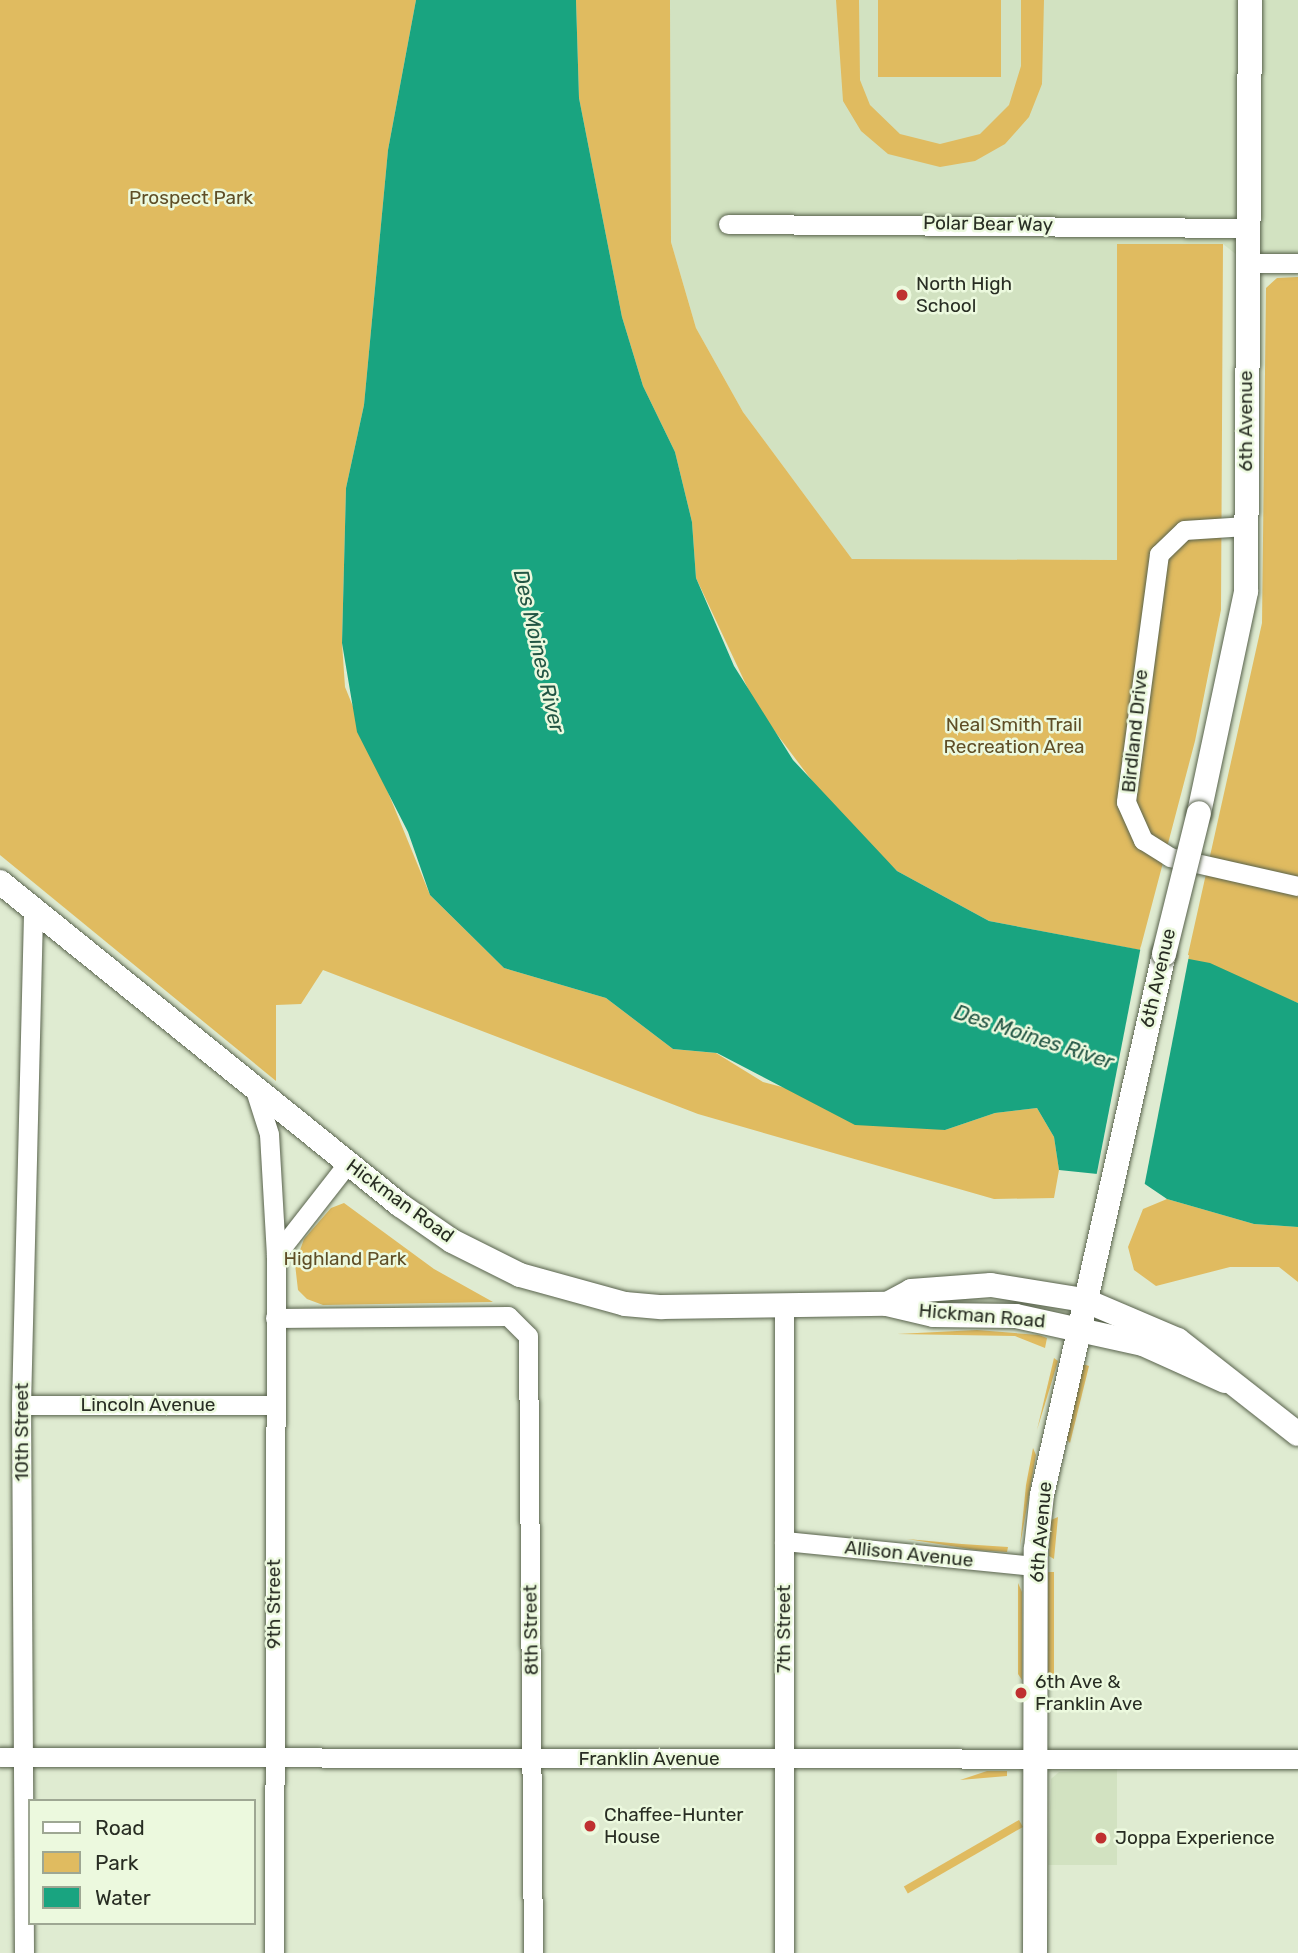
<!DOCTYPE html>
<style>
body{margin:0}
#map{position:relative;width:1298px;height:1953px;overflow:hidden;background:#dfebd1;font-family:Rubik,sans-serif}
div>[style]{position:absolute}
[style*='--x']{left:calc(var(--x)*1px);top:calc(var(--y)*1px);width:calc(var(--w)*1px);rotate:calc(var(--a)*1deg)}
.built>*{inset:0;background:#d2e2c1}
.green>*{inset:0;background:#e0bb60;transform-origin:0 0}
.water>*{inset:0;background:#19a480}
.pier>*{inset:0;background:#dfebd1;transform-origin:0 0}
.roads{filter:drop-shadow(0 0 2px #58624c) drop-shadow(0 0 2px #58624c)}
.minor>*{height:19px;margin:-9.5px;padding:0 9.5px;transform-origin:9.5px;border-radius:9.5px;background:#fff}
.major>*{height:24px;margin:-12px;padding:0 12px;transform-origin:12px;border-radius:12px;background:#fff}
.bridges{filter:drop-shadow(0 0 2px #58624c) drop-shadow(0 0 2px #58624c)}
.major-bridge>*{height:24px;margin:-12px;padding:0 12px;transform-origin:12px;border-radius:12px;background:#fff}
.dots>*{width:19px;height:19px;translate:-50% -50%;box-sizing:border-box;border:4px solid #ecf9de;border-radius:50%}
span{translate:-50% -50%;white-space:nowrap;text-align:center;line-height:1.15;-webkit-text-stroke:5px #ecf9de;paint-order:stroke}
.park-label{font-size:19px;color:#5f4e26}
.street-label{font-size:19px;color:#282d23}
.poi-label{font-size:19px;color:#282d23}
.left{translate:0 -50%;text-align:left}
.water-label{font-size:21px;color:#254;font-style:italic}
.legend{position:absolute;left:28px;top:1799px;width:228px;height:126px;box-sizing:border-box;background:#ecf9de;border:2px solid #9ea793;margin:0;padding:9px 12px;list-style:none;font-size:21px;color:#282d23}
.legend li{display:flex;align-items:center;gap:14px;height:35px}
.legend b{width:35px;border:2px solid #9ea793}
</style>
<div id="map">
<div class="built">
<i style="clip-path:polygon(670px 0,1298px 0,1298px 263px,1247px 263px,1223px 244px,1118px 244px,1117px 560px,852px 559px,743px 412px,696px 328px,671px 242px)"></i>
<i style="clip-path:polygon(1117px 1769px,1117px 1865px,1048px 1865px,1051px 1779px,1059px 1772px)"></i>
</div>
<div class="green">
<i style="clip-path:polygon(0 0,416px 0,388px 150px,364px 405px,346px 488px,342px 643px,345px 687px,430px 895px,504px 968px,606px 998px,673px 1049px,716px 1053px,763px 1082px,945px 1130px,995px 1113px,1037px 1108px,1054px 1137px,1059px 1170px,1054px 1198px,994px 1199px,698px 1114px,323px 970px,301px 1004px,276px 1005px,276px 1081px,0 855px)"></i>
<i style="clip-path:polygon(576px 0,670px 0,671px 242px,696px 328px,743px 412px,852px 559px,1117px 560px,1117px 244px,1223px 244px,1221px 610px,1195px 741px,1140px 950px,989px 921px,897px 871px,838px 815px,757px 708px,696px 578px,692px 522px,675px 452px,643px 386px,622px 317px,579px 98px)"></i>
<i style="clip-path:polygon(836px 0,859px 0,860px 80px,870px 105px,900px 134px,940px 144px,980px 134px,1009px 105px,1021px 66px,1021px 0,1044px 0,1042px 84px,1029px 117px,1005px 144px,975px 161px,940px 167px,888px 154px,861px 131px,843px 101px)"></i>
<i style="left:878px;top:0;width:123px;height:77px"></i>
<i style="clip-path:polygon(1298px 277px,1298px 1003px,1187px 959px,1262px 623px,1266px 288px,1277px 278px)"></i>
<i style="clip-path:polygon(1167px 1199px,1254px 1224px,1298px 1227px,1298px 1282px,1279px 1267px,1230px 1267px,1156px 1286px,1134px 1270px,1128px 1247px,1143px 1209px)"></i>
<i style="clip-path:polygon(344px 1203px,434px 1269px,493px 1302px,323px 1305px,307px 1299px,298px 1290px,295px 1264px,304px 1239px,331px 1208px)"></i>
<i style="clip-path:polygon(977px 1330px,1039px 1335px,1047px 1338px,1045px 1348px,1015px 1336px,897px 1334px)"></i>
<i style="clip-path:polygon(1054px 1358px,1058px 1361px,1037px 1430px)"></i>
<i style="clip-path:polygon(1083px 1364px,1089px 1366px,1070px 1443px,1066px 1439px)"></i>
<i style="clip-path:polygon(1033px 1448px,1036px 1455px,1020px 1546px,1026px 1485px)"></i>
<i style="clip-path:polygon(1058px 1517px,1054px 1559px,1049px 1556px,1051px 1520px)"></i>
<i style="clip-path:polygon(907px 1539px,962px 1544px,1008px 1547px,1007px 1552px,976px 1550px)"></i>
<i style="left:1054px;top:1572px;width:115px;height:6px;rotate:90deg"></i>
<i style="clip-path:polygon(1018px 1583px,1022px 1592px,1022px 1680px,1018px 1674px)"></i>
<i style="clip-path:polygon(987px 1771px,1007px 1771px,1007px 1776px,960px 1780px)"></i>
<i style="left:1019px;top:1820px;width:8px;height:133px;rotate:60deg"></i>
</div>
<div class="water">
<i style="clip-path:polygon(416px 0,576px 0,579px 98px,622px 317px,643px 386px,675px 452px,692px 522px,696px 578px,734px 666px,793px 760px,897px 871px,989px 921px,1210px 963px,1298px 1003px,1298px 1227px,1254px 1224px,1167px 1199px,1136px 1178px,1059px 1170px,1054px 1137px,1037px 1108px,995px 1113px,945px 1130px,855px 1125px,717px 1053px,673px 1049px,606px 998px,504px 968px,430px 895px,408px 832px,357px 732px,342px 643px,346px 488px,364px 405px,388px 150px)"></i>
</div>
<div class="pier">
<i style="left:1141px;top:946px;width:49px;height:234px;rotate:11deg"></i>
</div>
<div class="roads">
<div class="minor">
<i style="--x:728;--y:224;--w:519;--a:0.44"></i>
<i style="--x:1247;--y:263;--w:51;--a:0"></i>
<i style="--x:1246;--y:526;--w:62;--a:176.3"></i>
<i style="--x:1184;--y:530;--w:35;--a:136"></i>
<i style="--x:1159;--y:554;--w:250;--a:97.6"></i>
<i style="--x:1126;--y:802;--w:42;--a:65.9"></i>
<i style="--x:1143;--y:840;--w:32;--a:32"></i>
<i style="--x:1170;--y:857;--w:131;--a:12.8"></i>
<i style="--x:255;--y:1090;--w:46;--a:72.3"></i>
<i style="--x:269;--y:1134;--w:121;--a:86.7"></i>
<i style="--x:276;--y:1255;--w:698;--a:90.16"></i>
<i style="--x:276;--y:1255;--w:117;--a:-52"></i>
<i style="--x:275;--y:1318;--w:233;--a:-0.5"></i>
<i style="--x:508;--y:1316;--w:28;--a:45"></i>
<i style="--x:528;--y:1336;--w:617;--a:89.54"></i>
<i style="--x:21;--y:1405;--w:254;--a:0"></i>
<i style="--x:784;--y:1541;--w:252;--a:5.7"></i>
<i style="--x:0;--y:1757;--w:1298;--a:0.09"></i>
<i style="--x:24;--y:1953;--w:548;--a:-90.31"></i>
<i style="--x:21;--y:1405;--w:494;--a:-88.6"></i>
<i style="--x:784;--y:1953;--w:647;--a:-90"></i>
</div>
<div class="major">
<i style="--x:1199;--y:813;--w:227;--a:-78"></i>
<i style="--x:1246;--y:591;--w:591;--a:-89.61"></i>
<i style="--x:0;--y:882;--w:514;--a:38.92"></i>
<i style="--x:400;--y:1205;--w:63;--a:34.7"></i>
<i style="--x:452;--y:1241;--w:76;--a:26.6"></i>
<i style="--x:520;--y:1275;--w:109;--a:15.4"></i>
<i style="--x:625;--y:1304;--w:37;--a:5"></i>
<i style="--x:662;--y:1307;--w:225;--a:-0.8"></i>
<i style="--x:887;--y:1304;--w:48;--a:13.2"></i>
<i style="--x:934;--y:1315;--w:82;--a:0.7"></i>
<i style="--x:1016;--y:1316;--w:130;--a:12.4"></i>
<i style="--x:1143;--y:1344;--w:90;--a:24.3"></i>
<i style="--x:887;--y:1304;--w:27;--a:-28"></i>
<i style="--x:911;--y:1291;--w:80;--a:-4.3"></i>
<i style="--x:991;--y:1285;--w:94;--a:9.2"></i>
<i style="--x:1084;--y:1300;--w:102;--a:23.1"></i>
<i style="--x:1178;--y:1340;--w:152;--a:38.1"></i>
<i style="--x:1035;--y:1953;--w:404;--a:-89.9"></i>
<i style="--x:1036;--y:1549;--w:54;--a:-83.7"></i>
<i style="--x:1042;--y:1495;--w:555;--a:-77.29"></i>
</div>
</div>
<div class="bridges">
<div class="major-bridge">
<i style="--x:1164;--y:954;--w:145;--a:-76.1"></i>
</div>
</div>
<div class="dots">
<i style="left:902px;top:295px;background:#bf3030"></i>
<i style="left:1021px;top:1693px;background:#bf3030"></i>
<i style="left:590px;top:1826px;background:#bf3030"></i>
<i style="left:1101px;top:1838px;background:#bf3030"></i>
</div>
<div class="park-label">
<span style="left:191px;top:198px">Prospect Park</span>
<span style="left:1014px;top:736px">Neal Smith Trail<br>Recreation Area</span>
<span style="left:345px;top:1259px">Highland Park</span>
</div>
<div class="street-label">
<span style="left:988px;top:224px;rotate:1deg">Polar Bear Way</span>
<span style="left:1246px;top:421px;rotate:-90deg">6th Avenue</span>
<span style="left:1135px;top:731px;rotate:-84deg">Birdland Drive</span>
<span style="left:1158px;top:978px;rotate:-77deg">6th Avenue</span>
<span style="left:400px;top:1201px;rotate:36deg">Hickman Road</span>
<span style="left:982px;top:1316px;rotate:5deg">Hickman Road</span>
<span style="left:148px;top:1405px">Lincoln Avenue</span>
<span style="left:22px;top:1432px;rotate:-90deg">10th Street</span>
<span style="left:1041px;top:1532px;rotate:-85deg">6th Avenue</span>
<span style="left:909px;top:1554px;rotate:6deg">Allison Avenue</span>
<span style="left:274px;top:1604px;rotate:-90deg">9th Street</span>
<span style="left:784px;top:1629px;rotate:-90deg">7th Street</span>
<span style="left:531px;top:1630px;rotate:-91deg">8th Street</span>
<span style="left:649px;top:1759px">Franklin Avenue</span>
</div>
<div class="poi-label">
<span class="left" style="left:916px;top:295px">North High<br>School</span>
<span class="left" style="left:1035px;top:1693px">6th Ave &amp;<br>Franklin Ave</span>
<span class="left" style="left:604px;top:1826px">Chaffee-Hunter<br>House</span>
<span class="left" style="left:1115px;top:1838px">Joppa Experience</span>
</div>
<div class="water-label">
<span style="left:539px;top:651px;rotate:77deg">Des Moines River</span>
<span style="left:1034px;top:1037px;rotate:18deg">Des Moines River</span>
</div>
<ul class="legend">
<li><b style="height:9px;background:#fff"></b>Road</li>
<li><b style="height:19px;background:#e0bb60"></b>Park</li>
<li><b style="height:19px;background:#19a480"></b>Water</li>
</ul>
</div>
